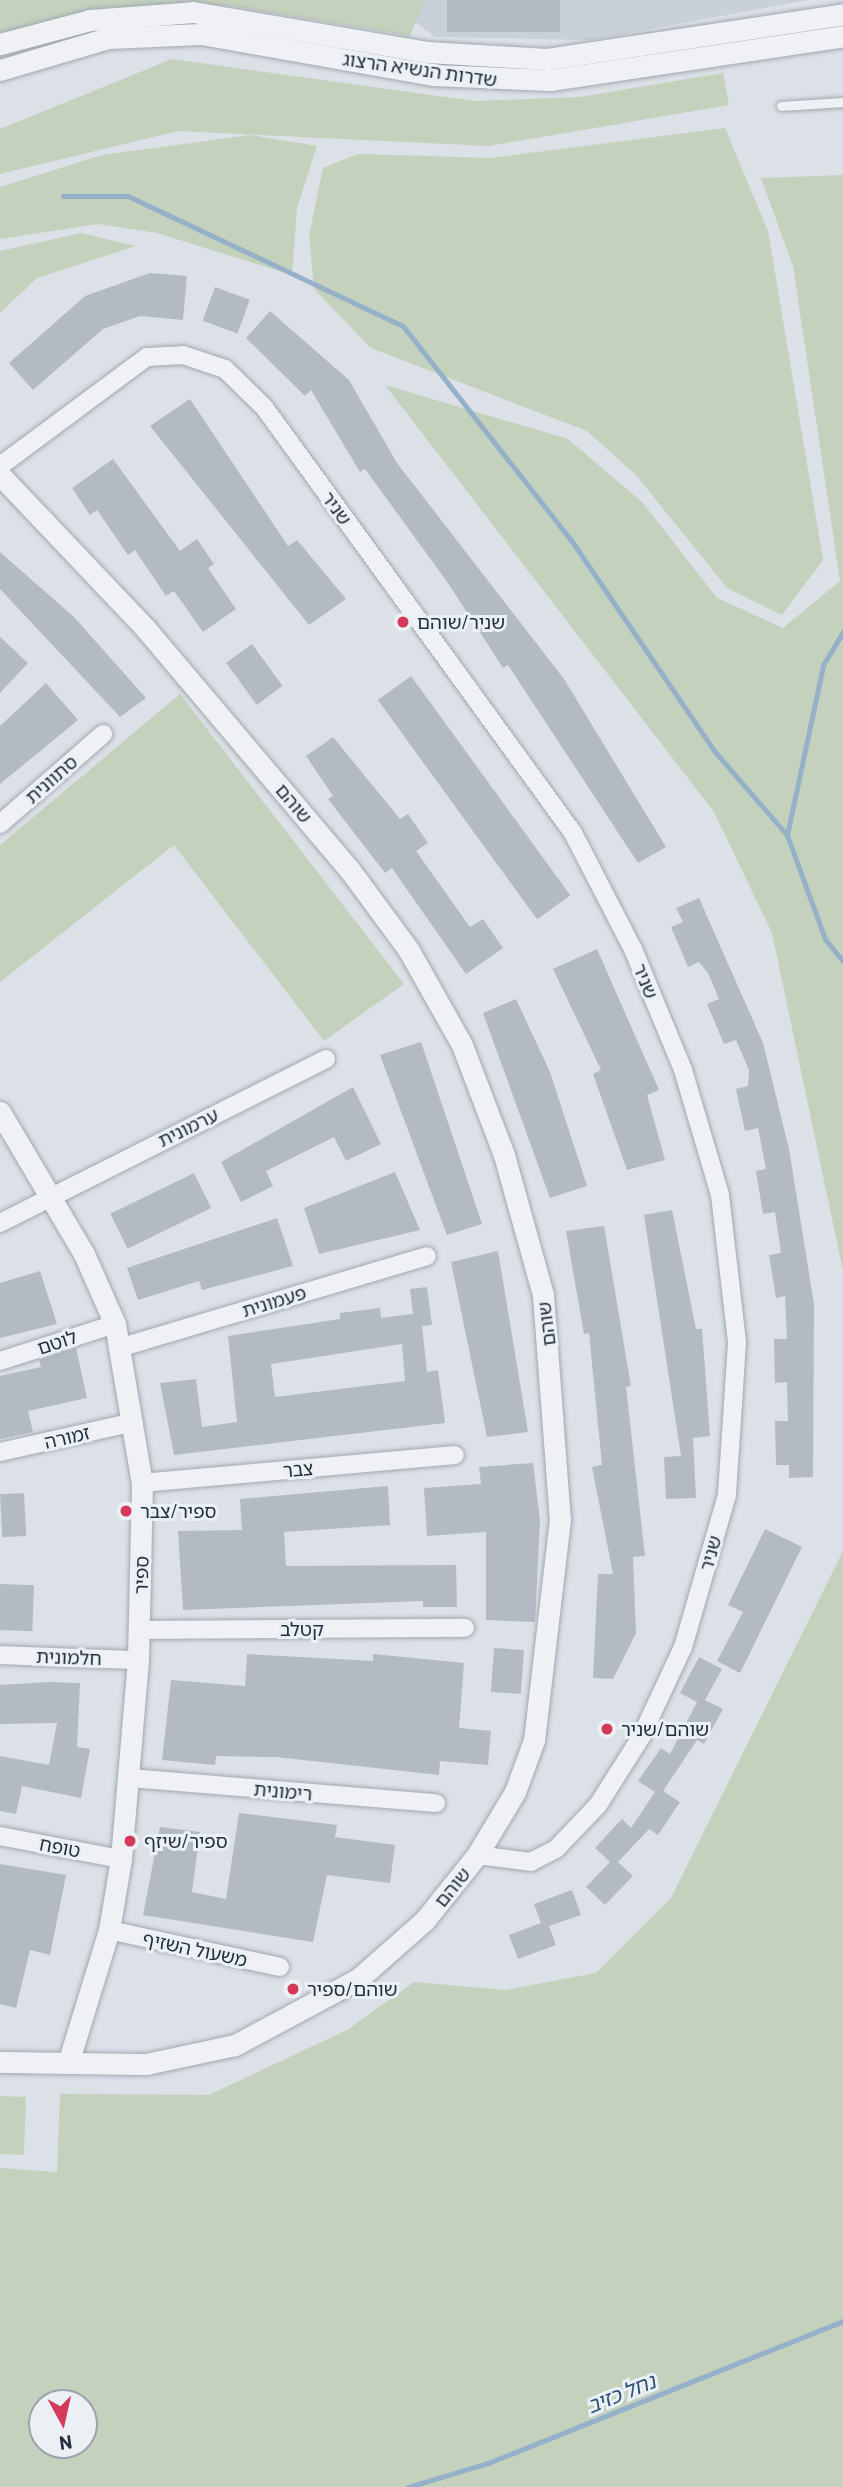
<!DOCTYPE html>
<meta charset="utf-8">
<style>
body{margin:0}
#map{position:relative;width:843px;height:2487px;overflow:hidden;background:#dce1e7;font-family:Barlow,"Noto Sans Hebrew",sans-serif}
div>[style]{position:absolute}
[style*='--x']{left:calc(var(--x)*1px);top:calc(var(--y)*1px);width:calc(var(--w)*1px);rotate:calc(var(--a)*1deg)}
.built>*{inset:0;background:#cad0d9}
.green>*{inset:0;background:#c3d1bd;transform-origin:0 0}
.stream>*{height:5px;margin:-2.5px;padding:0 2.5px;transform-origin:2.5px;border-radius:2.5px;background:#95b1c9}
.building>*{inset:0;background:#b3bac4;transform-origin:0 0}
.roads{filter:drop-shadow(0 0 2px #a1a8b1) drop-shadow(0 0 2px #a1a8b1)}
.service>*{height:9px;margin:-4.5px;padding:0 4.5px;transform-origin:4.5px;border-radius:4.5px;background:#eff1f5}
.minor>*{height:18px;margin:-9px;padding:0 9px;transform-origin:9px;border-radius:9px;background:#eff1f5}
.tertiary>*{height:21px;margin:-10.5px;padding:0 10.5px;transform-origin:10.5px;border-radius:10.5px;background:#eff1f5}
.dots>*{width:19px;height:19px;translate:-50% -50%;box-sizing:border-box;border:4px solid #ebf0f5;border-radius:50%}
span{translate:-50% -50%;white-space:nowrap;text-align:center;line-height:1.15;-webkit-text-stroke:6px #ebf0f5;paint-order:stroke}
.street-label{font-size:19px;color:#25303e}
.poi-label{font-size:19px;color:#25303e}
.left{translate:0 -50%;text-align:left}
.water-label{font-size:21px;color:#2e5174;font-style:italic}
.north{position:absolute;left:28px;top:2389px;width:70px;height:70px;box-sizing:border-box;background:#ebf0f5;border:2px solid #9ca3ac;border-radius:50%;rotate:172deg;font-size:19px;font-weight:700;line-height:28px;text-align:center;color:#25303e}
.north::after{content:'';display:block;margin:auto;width:24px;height:32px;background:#d43959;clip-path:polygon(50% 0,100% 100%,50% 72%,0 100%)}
</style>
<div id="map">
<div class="built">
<i style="clip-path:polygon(372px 0,809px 0,591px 40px,435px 37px,397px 8px)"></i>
</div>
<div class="green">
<i style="clip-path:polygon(0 0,425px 0,410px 36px,224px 5px,159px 5px,0 37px)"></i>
<i style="clip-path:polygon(172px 59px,474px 101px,580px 97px,723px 73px,729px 105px,489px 146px,178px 131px,0 174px,0 129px)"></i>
<i style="clip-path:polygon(725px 128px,768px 231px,823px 560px,782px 615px,727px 588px,636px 475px,587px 431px,371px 348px,314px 289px,309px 235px,323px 168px,358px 154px,491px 158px)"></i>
<i style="clip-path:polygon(250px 135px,317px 146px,297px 208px,292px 275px,157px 233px,98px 224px,0 239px,0 187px,102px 155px)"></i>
<i style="clip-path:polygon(843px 175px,843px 1271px,772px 933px,714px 812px,385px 385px,568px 439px,643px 503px,717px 598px,783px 628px,840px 581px,793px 266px,761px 178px)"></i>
<i style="clip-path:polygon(81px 233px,136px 246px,37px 278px,0 313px,0 251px)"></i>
<i style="clip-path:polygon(180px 694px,404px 984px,324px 1041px,174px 845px,0 982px,0 845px)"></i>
<i style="clip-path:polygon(evenodd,843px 1551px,843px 2487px,0 2487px,0 2168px,57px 2172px,60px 2094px,209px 2095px,347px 2030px,414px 1982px,506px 1990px,596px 1973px,671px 1898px,843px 1551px,42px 2403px,84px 2403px,84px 2445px,42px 2445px,42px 2403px)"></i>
<i style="left:0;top:2096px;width:26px;height:58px;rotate:2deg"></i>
</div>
<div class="stream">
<i style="--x:63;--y:196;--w:65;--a:0"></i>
<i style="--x:128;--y:196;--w:304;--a:25.3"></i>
<i style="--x:403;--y:326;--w:272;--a:51.9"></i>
<i style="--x:571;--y:540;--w:258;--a:55.8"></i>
<i style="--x:716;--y:753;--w:108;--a:49.1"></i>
<i style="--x:787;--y:835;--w:111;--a:69.9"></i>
<i style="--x:825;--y:939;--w:28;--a:51"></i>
<i style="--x:787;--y:835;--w:174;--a:-78"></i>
<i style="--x:823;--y:665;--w:39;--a:-59"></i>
<i style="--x:408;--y:2487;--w:84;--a:-16.7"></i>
<i style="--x:488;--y:2463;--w:382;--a:-21.8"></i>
</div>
<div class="building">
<i style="left:447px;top:0;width:113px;height:32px"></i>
<i style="clip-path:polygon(150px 273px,187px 276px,183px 320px,140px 316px,103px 329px,33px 390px,9px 363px,85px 296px)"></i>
<i style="left:215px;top:287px;width:37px;height:36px;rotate:20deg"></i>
<i style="clip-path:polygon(270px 311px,349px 380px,397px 463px,564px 679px,666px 847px,638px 863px,508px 665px,503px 668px,448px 583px,365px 469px,360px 472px,311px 390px,305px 396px,246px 338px)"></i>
<i style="clip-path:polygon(190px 399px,288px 546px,297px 540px,346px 599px,309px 625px,150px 426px)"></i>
<i style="clip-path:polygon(113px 459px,180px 551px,197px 539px,214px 564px,208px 568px,236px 609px,203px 632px,174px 591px,166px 596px,135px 550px,128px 555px,97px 510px,90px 515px,72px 488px)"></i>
<i style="clip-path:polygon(0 552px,74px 617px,146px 698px,120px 717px,0 589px)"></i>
<i style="clip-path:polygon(0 637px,28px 663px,0 693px)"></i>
<i style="left:252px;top:644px;width:52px;height:32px;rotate:54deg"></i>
<i style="left:411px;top:676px;width:271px;height:41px;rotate:54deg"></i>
<i style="clip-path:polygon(46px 683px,78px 720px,0 784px,0 726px)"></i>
<i style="clip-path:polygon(333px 737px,400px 819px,408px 814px,428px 843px,416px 851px,470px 927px,483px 919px,503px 948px,466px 974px,392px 868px,385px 873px,328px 799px,333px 796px,306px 756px)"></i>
<i style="clip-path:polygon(699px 898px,763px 1043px,789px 1149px,814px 1304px,813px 1477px,789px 1478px,789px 1465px,776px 1465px,775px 1421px,788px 1421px,787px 1382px,775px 1383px,774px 1339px,787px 1339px,785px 1296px,776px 1298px,769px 1255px,781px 1253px,775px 1212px,763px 1214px,756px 1171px,766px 1169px,758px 1128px,745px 1131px,736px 1089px,748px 1086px,749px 1070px,736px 1040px,724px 1044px,707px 1004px,719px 999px,708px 973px,699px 962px,688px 967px,671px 927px,683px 922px,676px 908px)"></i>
<i style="clip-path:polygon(597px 949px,659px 1090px,647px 1095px,665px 1160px,627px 1170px,593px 1074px,601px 1070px,553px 969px)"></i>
<i style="clip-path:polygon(516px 999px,550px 1072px,587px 1186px,550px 1198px,483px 1013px)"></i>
<i style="clip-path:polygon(421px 1042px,482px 1224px,447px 1235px,380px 1055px)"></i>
<i style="clip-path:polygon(353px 1087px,381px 1144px,346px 1161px,334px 1137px,266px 1171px,273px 1186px,241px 1202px,221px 1162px)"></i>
<i style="clip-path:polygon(395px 1172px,420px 1230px,319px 1254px,304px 1208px)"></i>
<i style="left:194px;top:1173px;width:39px;height:93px;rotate:64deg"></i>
<i style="clip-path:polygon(672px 1210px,696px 1329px,702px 1329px,710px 1436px,693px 1438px,696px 1498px,666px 1499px,664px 1457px,681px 1456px,644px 1215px)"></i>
<i style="clip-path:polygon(277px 1218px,293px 1266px,202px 1290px,199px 1281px,138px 1300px,127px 1268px)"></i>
<i style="clip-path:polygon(604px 1226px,631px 1386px,626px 1387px,645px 1556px,633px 1557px,636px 1633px,613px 1679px,593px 1678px,598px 1574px,613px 1574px,592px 1467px,602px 1465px,589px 1333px,584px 1334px,566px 1231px)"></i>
<i style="clip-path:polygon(498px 1251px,528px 1432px,487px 1437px,451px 1262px)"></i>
<i style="clip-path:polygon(40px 1271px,57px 1324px,0 1338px,0 1283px)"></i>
<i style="clip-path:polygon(evenodd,427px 1287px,432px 1325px,422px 1326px,427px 1372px,438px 1370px,445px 1423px,174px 1455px,160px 1383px,196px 1379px,202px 1427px,237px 1422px,228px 1336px,340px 1319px,340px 1313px,380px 1308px,381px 1318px,413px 1314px,410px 1289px,427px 1287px,402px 1344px,405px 1381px,275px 1397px,271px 1364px,402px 1344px)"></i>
<i style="clip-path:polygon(76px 1348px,87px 1398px,28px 1411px,33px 1432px,0 1439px,0 1376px,41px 1367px,39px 1360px)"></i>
<i style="clip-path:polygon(533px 1463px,540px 1520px,535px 1622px,486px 1620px,486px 1532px,427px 1536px,424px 1488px,481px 1484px,479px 1467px)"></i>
<i style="clip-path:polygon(388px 1486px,390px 1525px,284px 1532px,286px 1566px,456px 1565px,457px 1607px,423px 1607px,423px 1601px,183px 1610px,178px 1531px,242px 1530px,240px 1499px)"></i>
<i style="left:24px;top:1493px;width:43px;height:24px;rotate:87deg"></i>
<i style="clip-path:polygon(765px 1529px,802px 1547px,740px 1673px,717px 1661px,743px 1612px,728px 1605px)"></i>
<i style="left:0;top:1584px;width:34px;height:46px;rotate:2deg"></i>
<i style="left:494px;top:1648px;width:30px;height:44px;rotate:4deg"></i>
<i style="clip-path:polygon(247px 1654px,373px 1661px,373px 1654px,464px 1663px,459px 1728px,491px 1731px,488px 1765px,440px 1761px,439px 1775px,276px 1757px,216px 1756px,215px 1765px,162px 1760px,171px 1680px,245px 1686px)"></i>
<i style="clip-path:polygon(699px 1657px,722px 1669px,705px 1700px,723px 1709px,704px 1744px,697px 1740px,663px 1791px,680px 1802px,658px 1835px,649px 1829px,618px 1862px,633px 1876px,605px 1905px,586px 1887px,610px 1862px,595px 1848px,622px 1819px,631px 1828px,655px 1792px,638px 1781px,661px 1748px,670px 1754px,697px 1702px,680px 1693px)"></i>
<i style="clip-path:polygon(48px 1682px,80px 1683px,77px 1747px,90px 1749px,81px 1798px,22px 1786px,16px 1814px,0 1811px,0 1756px,49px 1765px,57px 1723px,0 1724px,0 1685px)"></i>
<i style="clip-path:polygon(239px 1813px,337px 1825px,335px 1837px,395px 1845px,390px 1883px,327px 1875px,313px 1942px,143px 1915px,160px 1827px,200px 1832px,192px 1892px,226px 1899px)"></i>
<i style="clip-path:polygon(0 1864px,66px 1875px,50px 1955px,30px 1950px,16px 2008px,0 2004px)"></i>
<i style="clip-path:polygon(572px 1890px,581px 1915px,549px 1926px,556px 1945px,518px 1959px,509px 1935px,541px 1923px,534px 1904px)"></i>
</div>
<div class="roads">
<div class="service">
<i style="--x:781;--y:106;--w:62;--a:-3.7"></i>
</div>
<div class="minor">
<i style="--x:0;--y:466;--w:183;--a:-36.6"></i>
<i style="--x:147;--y:357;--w:36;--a:-3"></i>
<i style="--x:183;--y:355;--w:44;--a:18.4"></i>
<i style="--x:225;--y:369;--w:54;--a:44.3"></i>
<i style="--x:264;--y:407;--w:526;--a:54.04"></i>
<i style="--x:573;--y:833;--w:131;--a:62.7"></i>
<i style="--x:633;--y:949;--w:131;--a:67.5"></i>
<i style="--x:683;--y:1070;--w:130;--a:73.5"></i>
<i style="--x:720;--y:1195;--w:149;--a:83.4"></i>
<i style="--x:737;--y:1343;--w:152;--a:93.8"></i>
<i style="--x:727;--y:1495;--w:158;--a:106.1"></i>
<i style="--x:683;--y:1647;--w:99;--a:115"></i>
<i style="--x:641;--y:1737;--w:80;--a:122.3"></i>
<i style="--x:598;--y:1805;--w:61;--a:133.7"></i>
<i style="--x:556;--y:1849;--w:28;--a:153"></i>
<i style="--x:531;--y:1862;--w:54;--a:-172.6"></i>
<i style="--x:0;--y:824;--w:137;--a:-41.1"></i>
<i style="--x:0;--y:1223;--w:365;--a:-26.7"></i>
<i style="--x:122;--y:1347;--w:318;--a:-16.6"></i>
<i style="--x:0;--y:1361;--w:121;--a:-17.8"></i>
<i style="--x:0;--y:1452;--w:137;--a:-12.6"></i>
<i style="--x:142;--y:1483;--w:314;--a:-5.1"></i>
<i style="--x:139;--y:1630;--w:326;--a:-0.4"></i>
<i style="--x:0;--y:1655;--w:138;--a:2.1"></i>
<i style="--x:130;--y:1778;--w:307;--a:4.7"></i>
<i style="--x:0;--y:1836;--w:123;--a:10.8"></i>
<i style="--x:109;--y:1930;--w:175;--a:12.2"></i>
</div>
<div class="tertiary">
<i style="--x:0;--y:44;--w:93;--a:-14.9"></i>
<i style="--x:90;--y:20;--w:103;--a:-4.4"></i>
<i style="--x:193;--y:12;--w:238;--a:9.7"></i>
<i style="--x:428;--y:52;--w:119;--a:3.4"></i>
<i style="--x:547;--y:59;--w:299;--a:-8.6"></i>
<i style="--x:0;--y:70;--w:113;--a:-16.5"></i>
<i style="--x:108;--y:38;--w:93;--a:-2.5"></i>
<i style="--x:201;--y:34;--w:237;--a:10"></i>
<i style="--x:434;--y:75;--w:116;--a:2.5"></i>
<i style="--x:550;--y:80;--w:296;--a:-8.5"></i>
<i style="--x:0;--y:475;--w:212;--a:46.5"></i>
<i style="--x:146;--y:629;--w:314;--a:49.8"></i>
<i style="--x:349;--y:869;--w:99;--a:53.6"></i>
<i style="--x:408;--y:949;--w:110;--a:60.6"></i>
<i style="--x:462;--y:1045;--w:118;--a:69.1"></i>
<i style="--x:504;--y:1155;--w:145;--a:74.4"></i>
<i style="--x:543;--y:1295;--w:225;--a:85.7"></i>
<i style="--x:560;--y:1519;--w:223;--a:96.7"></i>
<i style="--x:534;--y:1740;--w:55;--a:110.1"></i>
<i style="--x:515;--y:1792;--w:74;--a:121.1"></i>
<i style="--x:477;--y:1855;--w:83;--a:128.7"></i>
<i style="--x:425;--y:1920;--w:89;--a:138.6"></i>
<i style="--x:358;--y:1979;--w:140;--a:151.8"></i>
<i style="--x:235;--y:2045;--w:91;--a:167.9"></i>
<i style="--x:146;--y:2064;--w:146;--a:-179.2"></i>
<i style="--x:0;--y:1112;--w:165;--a:59.4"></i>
<i style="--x:84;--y:1254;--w:77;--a:66.1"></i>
<i style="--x:115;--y:1324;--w:161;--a:80.4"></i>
<i style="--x:142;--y:1483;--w:177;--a:91.3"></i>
<i style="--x:138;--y:1660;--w:200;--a:94.9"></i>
<i style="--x:121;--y:1859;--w:72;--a:99.6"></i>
<i style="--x:109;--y:1930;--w:139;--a:107.1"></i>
</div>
</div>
<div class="dots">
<i style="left:403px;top:622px;background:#d43959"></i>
<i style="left:126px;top:1511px;background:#d43959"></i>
<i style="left:607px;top:1729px;background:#d43959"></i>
<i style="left:130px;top:1841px;background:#d43959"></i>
<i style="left:293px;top:1989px;background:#d43959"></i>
</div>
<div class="street-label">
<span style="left:420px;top:69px;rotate:8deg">שדרות הנשיא הרצוג</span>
<span style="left:337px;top:508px;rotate:54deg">שניר</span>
<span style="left:51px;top:779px;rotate:-41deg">סתוונית</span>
<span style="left:294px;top:803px;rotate:50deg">שוהם</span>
<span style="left:646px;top:981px;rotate:68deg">שניר</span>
<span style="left:188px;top:1127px;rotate:-26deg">ערמונית</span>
<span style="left:274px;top:1301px;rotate:-17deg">פעמונית</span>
<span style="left:546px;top:1324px;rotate:-97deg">שוהם</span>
<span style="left:57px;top:1342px;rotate:-18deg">לוטם</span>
<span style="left:67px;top:1437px;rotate:-13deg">זמורה</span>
<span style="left:298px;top:1469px;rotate:-5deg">צבר</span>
<span style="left:710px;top:1553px;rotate:-74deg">שניר</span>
<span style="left:141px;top:1575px;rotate:-88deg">ספיר</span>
<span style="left:302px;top:1629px">קטלב</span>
<span style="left:69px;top:1657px;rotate:2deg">חלמונית</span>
<span style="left:283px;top:1791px;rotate:5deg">רימונית</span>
<span style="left:60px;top:1847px;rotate:11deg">טופח</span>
<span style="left:452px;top:1887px;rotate:-51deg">שוהם</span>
<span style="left:195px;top:1949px;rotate:12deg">משעול השזיף</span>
</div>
<div class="poi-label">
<span class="left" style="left:417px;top:622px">שניר/שוהם</span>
<span class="left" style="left:140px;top:1511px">ספיר/צבר</span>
<span class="left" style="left:621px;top:1729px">שוהם/שניר</span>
<span class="left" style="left:144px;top:1841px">ספיר/שיזף</span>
<span class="left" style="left:307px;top:1989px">שוהם/ספיר</span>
</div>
<div class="water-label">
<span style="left:621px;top:2393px;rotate:-22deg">נחל כזיב</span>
</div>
<div class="north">N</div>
</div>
